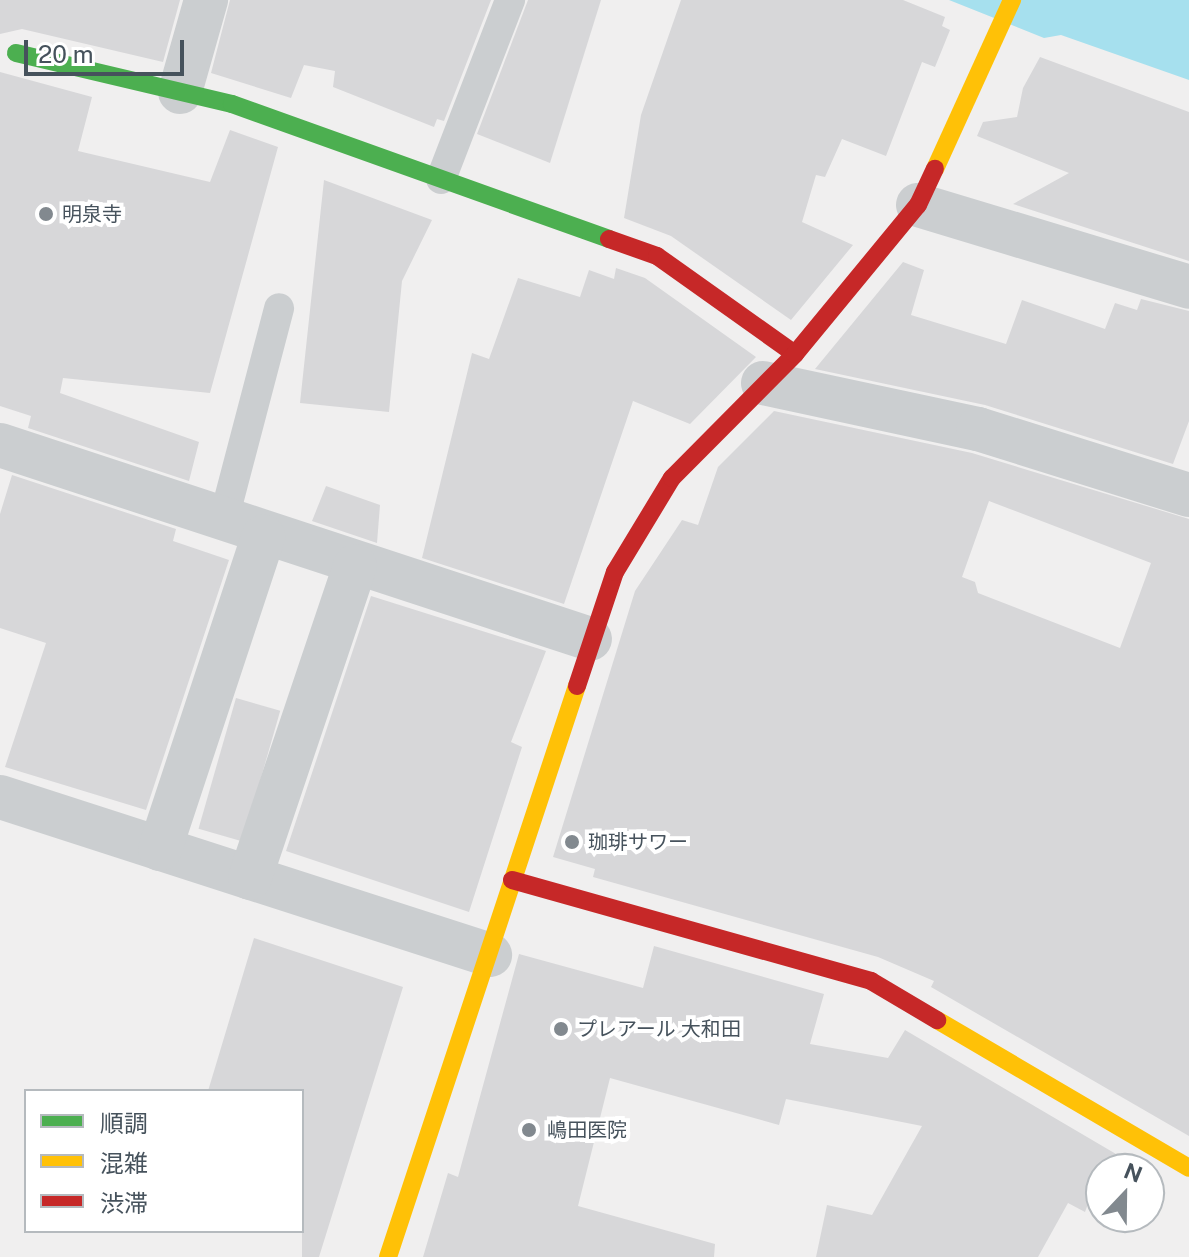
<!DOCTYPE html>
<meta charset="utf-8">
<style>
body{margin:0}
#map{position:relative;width:1189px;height:1257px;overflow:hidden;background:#f0efef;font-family:"Public Sans","Noto Sans JP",sans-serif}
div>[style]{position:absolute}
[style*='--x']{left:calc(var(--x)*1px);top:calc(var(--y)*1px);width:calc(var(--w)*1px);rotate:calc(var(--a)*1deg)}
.water>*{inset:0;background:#a6e0ee}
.building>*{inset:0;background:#d7d7d9;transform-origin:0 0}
.lane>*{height:30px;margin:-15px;padding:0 15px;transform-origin:15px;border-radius:15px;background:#cbced0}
.street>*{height:44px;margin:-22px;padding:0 22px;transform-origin:22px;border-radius:22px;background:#cbced0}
.fast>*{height:18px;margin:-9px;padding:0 9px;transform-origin:9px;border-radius:9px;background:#4caf50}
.slow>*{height:18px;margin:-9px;padding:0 9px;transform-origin:9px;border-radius:9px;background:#ffc107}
.jam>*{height:18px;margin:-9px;padding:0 9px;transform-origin:9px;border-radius:9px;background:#c62828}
.dots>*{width:22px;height:22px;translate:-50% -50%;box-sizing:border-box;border:4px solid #fff;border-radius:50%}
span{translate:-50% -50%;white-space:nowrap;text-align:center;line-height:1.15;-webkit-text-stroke:8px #fff;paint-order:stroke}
.poi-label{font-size:20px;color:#46525c}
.left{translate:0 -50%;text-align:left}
.legend{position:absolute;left:24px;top:1089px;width:280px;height:144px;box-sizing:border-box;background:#fff;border:2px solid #b5babe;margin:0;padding:10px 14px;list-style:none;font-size:24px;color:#46525c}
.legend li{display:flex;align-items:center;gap:16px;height:40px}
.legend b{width:40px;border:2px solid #b5babe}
.north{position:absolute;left:1085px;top:1153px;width:80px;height:80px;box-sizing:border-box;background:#fff;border:2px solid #b5babe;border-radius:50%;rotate:22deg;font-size:22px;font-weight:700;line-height:32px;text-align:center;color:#46525c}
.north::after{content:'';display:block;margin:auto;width:28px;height:36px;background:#82898f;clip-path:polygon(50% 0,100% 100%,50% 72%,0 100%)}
.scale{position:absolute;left:24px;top:40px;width:160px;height:36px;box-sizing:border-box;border:4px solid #46525c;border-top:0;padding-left:10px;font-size:24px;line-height:28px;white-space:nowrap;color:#46525c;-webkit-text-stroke:6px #fff;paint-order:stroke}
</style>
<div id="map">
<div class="water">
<i style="clip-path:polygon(949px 0,1189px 0,1189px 80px,1061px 35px,1044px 38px)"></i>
</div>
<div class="building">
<i style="clip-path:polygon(0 0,180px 0,163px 62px,22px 29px,0 34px)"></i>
<i style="clip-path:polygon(230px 0,491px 0,444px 121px,437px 119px,434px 127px,333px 87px,335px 71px,304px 65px,291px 98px,211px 73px)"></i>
<i style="clip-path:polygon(528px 0,601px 0,550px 163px,477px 134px)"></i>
<i style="clip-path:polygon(681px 0,903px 0,945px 17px,942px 26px,950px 30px,935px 67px,922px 62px,886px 156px,842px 139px,825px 177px,816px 175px,802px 222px,853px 245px,791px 320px,671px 236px,624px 218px,641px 115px)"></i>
<i style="clip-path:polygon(1040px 57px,1189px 112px,1189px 261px,1013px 204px,1069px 173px,977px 136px,983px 122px,1017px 117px,1023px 88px)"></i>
<i style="clip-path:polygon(0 72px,92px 97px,78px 151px,210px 182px,230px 130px,278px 147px,210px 393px,63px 378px,60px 393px,199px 442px,189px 481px,28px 428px,31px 416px,0 406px)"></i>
<i style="clip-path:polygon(324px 180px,432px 220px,402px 281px,389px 412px,300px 403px)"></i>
<i style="clip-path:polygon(903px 262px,924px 270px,911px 315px,1006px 344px,1022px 300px,1105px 329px,1115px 303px,1137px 310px,1141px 299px,1189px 311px,1189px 421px,1173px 464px,985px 405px,815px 369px)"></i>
<i style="clip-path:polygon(616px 268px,645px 278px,756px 357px,690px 424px,633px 401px,564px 604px,422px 558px,472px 353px,489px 359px,518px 278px,580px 297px,589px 270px,614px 279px)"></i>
<i style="clip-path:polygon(evenodd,774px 411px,972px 453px,1189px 519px,1189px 1136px,931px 987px,934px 981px,878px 957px,593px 877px,595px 869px,553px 857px,635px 591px,682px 520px,698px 525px,718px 467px,774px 411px,989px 501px,1151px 563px,1120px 648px,978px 593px,975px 582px,962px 577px,989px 501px)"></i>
<i style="clip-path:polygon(12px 475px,176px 529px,173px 541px,229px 560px,146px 810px,5px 767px,46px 643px,0 628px,0 514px)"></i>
<i style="clip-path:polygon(326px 486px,380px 505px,377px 543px,312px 521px)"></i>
<i style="clip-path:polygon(371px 596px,546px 651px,511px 742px,522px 747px,469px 912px,286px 851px)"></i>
<i style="left:236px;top:698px;width:46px;height:136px;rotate:16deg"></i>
<i style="clip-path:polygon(254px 938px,403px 987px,319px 1257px,302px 1257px,302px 1091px,208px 1091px)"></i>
<i style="clip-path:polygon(654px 946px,824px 994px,810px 1044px,888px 1058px,905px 1030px,1116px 1154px,1101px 1169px,1085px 1212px,1068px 1203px,1038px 1257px,816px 1257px,827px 1205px,872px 1215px,922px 1126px,786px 1099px,779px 1125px,610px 1078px,578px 1206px,715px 1244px,714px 1257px,423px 1257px,448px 1173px,458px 1177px,519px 954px,643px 988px)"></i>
</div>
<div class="lane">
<i style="--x:441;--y:179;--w:192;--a:-68.9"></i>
<i style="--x:223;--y:522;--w:221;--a:-75.3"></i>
</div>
<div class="street">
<i style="--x:180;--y:92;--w:96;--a:-74.2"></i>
<i style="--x:918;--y:205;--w:283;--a:16.8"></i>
<i style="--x:763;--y:383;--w:220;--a:12.1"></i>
<i style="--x:978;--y:429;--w:221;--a:17.4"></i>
<i style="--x:0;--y:445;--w:621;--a:18.2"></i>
<i style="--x:0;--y:797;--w:515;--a:17.87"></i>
<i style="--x:160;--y:849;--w:329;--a:-71.7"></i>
<i style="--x:250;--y:878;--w:329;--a:-71.4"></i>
</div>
<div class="fast">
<i style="--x:16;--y:53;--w:222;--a:13.3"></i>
<i style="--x:232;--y:104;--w:400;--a:19.7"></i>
</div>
<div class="slow">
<i style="--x:935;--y:169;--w:186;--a:-65.5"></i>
<i style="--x:937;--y:1020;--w:292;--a:30.4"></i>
<i style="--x:388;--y:1257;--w:601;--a:-71.69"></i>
</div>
<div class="jam">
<i style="--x:609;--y:239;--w:51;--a:19.5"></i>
<i style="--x:657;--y:256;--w:169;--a:35.4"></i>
<i style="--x:577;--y:686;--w:120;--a:-71.6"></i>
<i style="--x:615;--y:572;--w:110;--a:-58.8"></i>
<i style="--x:672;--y:478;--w:175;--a:-45.2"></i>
<i style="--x:795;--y:354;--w:193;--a:-50.5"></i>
<i style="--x:918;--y:205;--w:40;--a:-65"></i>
<i style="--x:512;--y:880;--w:373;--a:15.7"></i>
<i style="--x:871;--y:981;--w:77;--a:30.6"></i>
</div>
<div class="dots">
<i style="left:46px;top:214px;background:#82898f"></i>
<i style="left:572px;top:842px;background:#82898f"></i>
<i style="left:561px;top:1029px;background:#82898f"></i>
<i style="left:529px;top:1130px;background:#82898f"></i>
</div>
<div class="poi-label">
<span class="left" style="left:62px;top:214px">明泉寺</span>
<span class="left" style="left:588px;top:842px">珈琲サワー</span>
<span class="left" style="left:577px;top:1029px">プレアール 大和田</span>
<span class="left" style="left:547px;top:1130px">嶋田医院</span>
</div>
<ul class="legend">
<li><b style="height:10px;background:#4caf50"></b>順調</li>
<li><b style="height:10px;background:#ffc107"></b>混雑</li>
<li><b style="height:10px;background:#c62828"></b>渋滞</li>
</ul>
<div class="north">N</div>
<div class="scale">20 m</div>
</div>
